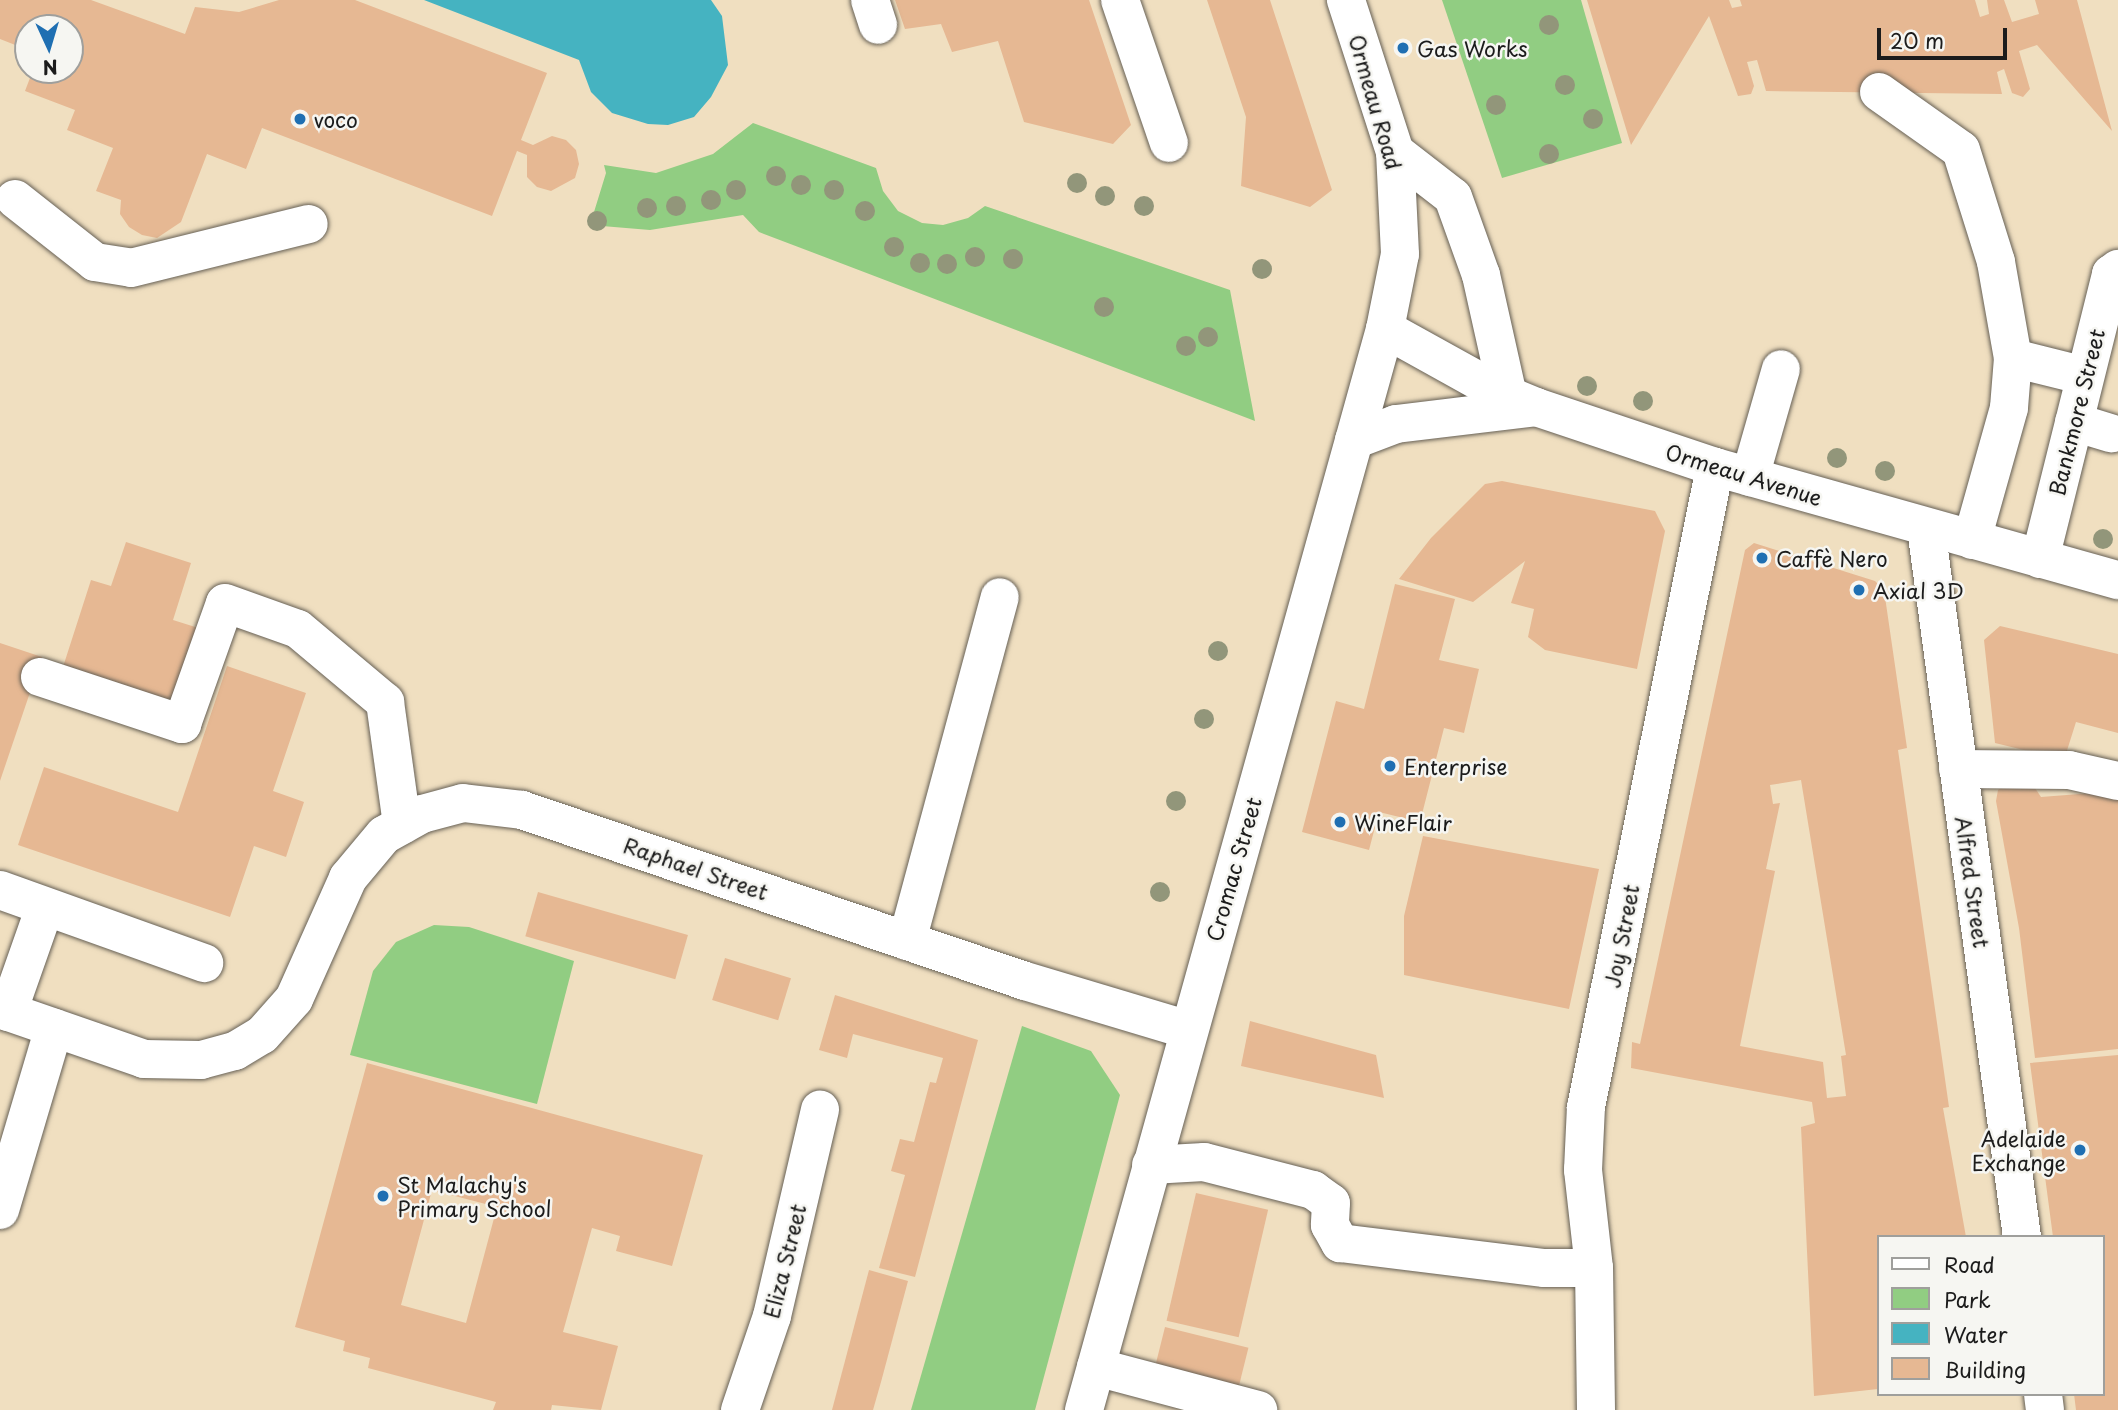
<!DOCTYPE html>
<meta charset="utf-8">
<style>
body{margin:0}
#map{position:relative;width:2118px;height:1410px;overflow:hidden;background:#f0dfc0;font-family:"Playpen Sans",sans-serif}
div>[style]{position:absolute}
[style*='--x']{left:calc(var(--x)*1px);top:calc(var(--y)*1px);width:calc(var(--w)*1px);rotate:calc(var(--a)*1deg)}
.green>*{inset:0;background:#91cd82}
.water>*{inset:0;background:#45b3c1}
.building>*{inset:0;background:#e6b893;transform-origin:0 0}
.roads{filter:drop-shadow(0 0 2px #666055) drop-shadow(0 0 2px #666055)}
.minor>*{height:38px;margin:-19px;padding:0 19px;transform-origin:19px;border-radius:19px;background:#fff}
.major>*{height:38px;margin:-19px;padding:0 19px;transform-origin:19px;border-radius:19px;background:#fff}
.trees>*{width:20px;height:20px;margin:-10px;border-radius:50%;background:#92967a}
.dots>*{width:19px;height:19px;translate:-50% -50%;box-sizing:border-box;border:4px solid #f6f6f2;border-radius:50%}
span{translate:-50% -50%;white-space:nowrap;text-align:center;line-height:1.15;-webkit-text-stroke:5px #f6f6f2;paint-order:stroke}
.poi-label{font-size:21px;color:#1c1c1c}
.left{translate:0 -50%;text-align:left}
.right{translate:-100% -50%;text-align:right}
.street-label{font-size:21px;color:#1c1c1c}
.legend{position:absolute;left:1877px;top:1235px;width:228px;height:161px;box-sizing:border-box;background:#f6f6f2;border:2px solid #9f9f9c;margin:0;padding:9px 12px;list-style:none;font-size:21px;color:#1c1c1c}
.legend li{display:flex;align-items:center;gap:14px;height:35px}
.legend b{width:35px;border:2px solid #9f9f9c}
.north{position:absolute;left:14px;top:14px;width:70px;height:70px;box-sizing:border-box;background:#f6f6f2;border:2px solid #9f9f9c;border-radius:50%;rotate:176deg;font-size:19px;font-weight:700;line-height:28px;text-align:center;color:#1c1c1c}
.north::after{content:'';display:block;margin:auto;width:24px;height:32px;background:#1f6fb2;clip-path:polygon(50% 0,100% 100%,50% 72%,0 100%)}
.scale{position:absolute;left:1877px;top:28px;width:130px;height:32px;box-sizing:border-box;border:4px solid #1c1c1c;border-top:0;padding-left:9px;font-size:21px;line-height:24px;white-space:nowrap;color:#1c1c1c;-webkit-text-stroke:5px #f6f6f2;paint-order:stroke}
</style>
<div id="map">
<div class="green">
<i style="clip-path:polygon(1442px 0,1581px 0,1622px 143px,1502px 178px)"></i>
<i style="clip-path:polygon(753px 123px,876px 168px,883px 191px,898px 211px,922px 223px,943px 225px,968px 218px,985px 206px,1230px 290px,1255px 421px,759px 232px,743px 215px,650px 230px,590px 225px,606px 173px,604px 165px,656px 173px,713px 154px)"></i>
<i style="clip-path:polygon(434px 925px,469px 927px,574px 961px,537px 1104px,350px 1055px,373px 971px,396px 942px)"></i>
<i style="clip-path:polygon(1022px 1026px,1091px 1051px,1120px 1095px,1035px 1410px,911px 1410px)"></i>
</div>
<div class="water">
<i style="clip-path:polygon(424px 0,711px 0,722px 16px,728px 65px,711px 97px,694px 117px,668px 125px,648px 124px,612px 113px,591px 92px,579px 60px)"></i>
</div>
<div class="building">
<i style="clip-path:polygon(0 0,91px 0,185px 34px,195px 7px,239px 12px,279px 0,355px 0,547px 73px,521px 140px,533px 145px,552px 136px,566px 140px,576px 150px,579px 164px,575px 178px,551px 191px,537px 187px,527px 177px,527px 155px,517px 151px,492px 216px,262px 128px,246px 169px,207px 154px,181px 222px,157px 238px,142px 235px,129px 227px,120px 214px,121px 200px,96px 191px,113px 148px,67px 130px,75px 110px,25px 91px,33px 70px,70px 70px,70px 28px,28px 28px,28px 50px,0 39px)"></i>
<i style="clip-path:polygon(895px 0,1089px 0,1131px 125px,1113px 144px,1024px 122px,998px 41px,952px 52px,941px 24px,905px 29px)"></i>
<i style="clip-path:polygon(1207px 0,1270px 0,1332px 190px,1310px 207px,1241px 186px,1246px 117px)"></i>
<i style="clip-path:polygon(1587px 0,1729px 0,1732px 8px,1742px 6px,1740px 0,1975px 0,1980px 17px,1989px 14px,1987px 0,2004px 0,2012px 22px,2039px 14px,2035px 0,2077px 0,2112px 131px,2037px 45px,2019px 51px,2030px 89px,2023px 97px,2012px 93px,2004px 69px,1997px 72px,2002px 94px,1766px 91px,1757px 60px,1747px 62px,1754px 86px,1751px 94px,1738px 96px,1709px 16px,1631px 145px)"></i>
<i style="clip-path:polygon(1502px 481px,1655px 511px,1665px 531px,1637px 669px,1545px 650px,1528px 637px,1534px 609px,1511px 603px,1525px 561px,1473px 602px,1399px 579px,1431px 538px,1485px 484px)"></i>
<i style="clip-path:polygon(126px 542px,191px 563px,173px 620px,208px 631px,181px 715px,62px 670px,91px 580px,111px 586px)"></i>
<i style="clip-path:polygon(evenodd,1754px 543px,1875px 581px,1884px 590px,1907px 748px,1898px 750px,1949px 1107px,1943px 1108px,1966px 1237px,1878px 1237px,1878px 1389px,1814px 1396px,1801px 1127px,1815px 1123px,1812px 1102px,1631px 1068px,1632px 1042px,1640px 1044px,1745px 550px,1754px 543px,1801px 780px,1846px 1055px,1841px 1056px,1846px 1096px,1827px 1098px,1823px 1062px,1740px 1046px,1775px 871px,1766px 869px,1780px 803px,1773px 804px,1770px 785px,1801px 780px)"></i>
<i style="clip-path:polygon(1395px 584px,1455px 599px,1439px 660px,1479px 669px,1464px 733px,1444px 728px,1420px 822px,1379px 812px,1369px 850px,1302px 832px,1336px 701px,1364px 709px)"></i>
<i style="clip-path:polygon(2000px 626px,2118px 654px,2118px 733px,2076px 722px,2064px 760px,1995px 743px,1984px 640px)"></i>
<i style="clip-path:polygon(0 643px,42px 657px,0 781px)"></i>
<i style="clip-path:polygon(227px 666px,306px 693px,273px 791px,304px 802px,286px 857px,254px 846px,230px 917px,18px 845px,44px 767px,178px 812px)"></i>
<i style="clip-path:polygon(2009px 781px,2033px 785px,2041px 797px,2118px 791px,2118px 1049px,2035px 1058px,2019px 928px,1996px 801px,1998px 790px)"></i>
<i style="clip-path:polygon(1423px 836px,1599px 869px,1569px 1009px,1404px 975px,1404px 916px)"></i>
<i style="left:538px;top:892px;width:156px;height:46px;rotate:16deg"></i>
<i style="left:725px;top:958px;width:69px;height:44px;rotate:17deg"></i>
<i style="clip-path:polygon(835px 995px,978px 1040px,915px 1277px,879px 1268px,905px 1175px,891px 1171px,900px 1139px,914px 1142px,930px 1082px,936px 1083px,943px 1058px,853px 1034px,847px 1058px,819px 1050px)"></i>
<i style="clip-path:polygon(1250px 1021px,1376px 1055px,1384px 1098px,1241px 1066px)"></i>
<i style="clip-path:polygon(2118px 1055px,2118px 1410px,2076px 1410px,2074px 1394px,2102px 1394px,2102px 1237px,2053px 1237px,2030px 1063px)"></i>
<i style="clip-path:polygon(evenodd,367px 1063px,703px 1155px,672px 1266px,616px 1251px,620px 1236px,592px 1228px,563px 1332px,618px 1346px,601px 1410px,552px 1405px,551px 1410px,493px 1410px,496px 1402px,368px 1368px,370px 1358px,343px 1351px,345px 1341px,295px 1327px,367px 1063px,432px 1190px,497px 1207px,466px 1323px,401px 1305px,432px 1190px)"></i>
<i style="left:1196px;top:1193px;width:74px;height:131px;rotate:13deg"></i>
<i style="clip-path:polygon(869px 1270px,908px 1281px,881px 1382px,873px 1410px,832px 1410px)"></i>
<i style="left:1165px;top:1327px;width:86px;height:43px;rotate:14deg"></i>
</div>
<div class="roads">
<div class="minor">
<i style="--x:870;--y:0;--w:26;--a:72"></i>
<i style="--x:1120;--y:0;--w:151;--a:71.1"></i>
<i style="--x:1879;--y:92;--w:100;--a:35.3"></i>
<i style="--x:1961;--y:150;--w:117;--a:72.6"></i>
<i style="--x:1996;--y:262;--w:97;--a:80"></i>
<i style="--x:2013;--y:358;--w:50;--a:94.6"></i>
<i style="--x:2009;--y:408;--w:137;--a:105.7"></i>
<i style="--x:1395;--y:152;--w:73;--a:37.8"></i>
<i style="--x:1453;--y:197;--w:83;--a:70.3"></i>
<i style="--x:1481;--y:275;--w:124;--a:77.4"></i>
<i style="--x:15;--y:199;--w:102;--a:38.2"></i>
<i style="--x:95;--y:262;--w:36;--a:9"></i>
<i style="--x:131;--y:268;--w:183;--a:-13.9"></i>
<i style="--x:1385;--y:329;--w:126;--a:29"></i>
<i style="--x:1495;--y:390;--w:44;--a:22.5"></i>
<i style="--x:1536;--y:407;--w:189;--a:18.5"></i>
<i style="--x:1715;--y:467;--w:419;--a:15.7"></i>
<i style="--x:2013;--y:358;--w:74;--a:14"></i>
<i style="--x:2074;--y:422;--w:39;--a:17"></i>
<i style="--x:1354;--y:440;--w:45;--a:-20.9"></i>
<i style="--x:1396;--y:424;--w:141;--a:-6.9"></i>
<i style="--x:1750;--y:477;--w:112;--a:-74"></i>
<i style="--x:1926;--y:528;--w:715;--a:82.29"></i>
<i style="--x:2040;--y:559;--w:294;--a:-76"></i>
<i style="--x:2111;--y:274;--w:9;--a:-36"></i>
<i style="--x:40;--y:677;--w:150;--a:18.3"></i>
<i style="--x:182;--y:724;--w:128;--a:-70.4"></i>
<i style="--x:225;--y:603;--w:77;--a:19.6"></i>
<i style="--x:298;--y:629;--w:114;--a:40"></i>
<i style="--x:385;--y:702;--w:124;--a:82.1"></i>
<i style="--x:1958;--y:769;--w:111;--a:0.5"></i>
<i style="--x:2069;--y:770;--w:50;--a:12.7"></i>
<i style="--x:0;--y:890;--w:217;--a:19.7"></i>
<i style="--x:907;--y:941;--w:356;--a:-74.9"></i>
<i style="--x:0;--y:1009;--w:152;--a:19.1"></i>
<i style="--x:144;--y:1059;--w:57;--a:1"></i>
<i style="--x:201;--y:1060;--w:35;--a:-15"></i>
<i style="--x:235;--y:1051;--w:31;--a:-31"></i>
<i style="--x:262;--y:1035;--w:48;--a:-48.4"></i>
<i style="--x:294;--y:999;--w:133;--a:-65.9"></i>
<i style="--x:348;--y:878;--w:56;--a:-50.1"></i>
<i style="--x:384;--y:835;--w:43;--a:-28.9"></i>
<i style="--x:422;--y:814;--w:42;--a:-15"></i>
<i style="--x:463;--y:803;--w:59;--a:6.8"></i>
<i style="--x:522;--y:810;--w:531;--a:18.78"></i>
<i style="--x:1025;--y:981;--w:170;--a:16.7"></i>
<i style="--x:8;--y:1012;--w:111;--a:-70.6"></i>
<i style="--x:1151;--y:1165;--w:53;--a:-3.2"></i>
<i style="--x:1204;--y:1162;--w:113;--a:14.4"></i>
<i style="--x:1313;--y:1190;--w:22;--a:36"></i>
<i style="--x:1331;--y:1203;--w:22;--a:93"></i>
<i style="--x:1330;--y:1225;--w:21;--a:61"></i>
<i style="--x:1340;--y:1243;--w:206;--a:7"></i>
<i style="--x:1544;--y:1268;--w:50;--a:0"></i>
<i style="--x:0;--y:1210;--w:190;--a:-73.5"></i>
<i style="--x:1096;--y:1367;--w:168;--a:14.9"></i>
<i style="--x:2043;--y:1394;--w:16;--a:83"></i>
<i style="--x:740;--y:1410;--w:99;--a:-71.2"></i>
<i style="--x:772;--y:1316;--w:212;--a:-76.9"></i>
<i style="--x:1596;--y:1410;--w:142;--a:-90.8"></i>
<i style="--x:1594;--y:1268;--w:99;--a:-96.4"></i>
<i style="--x:1583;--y:1170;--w:63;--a:-87.3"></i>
<i style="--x:1586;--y:1107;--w:653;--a:-78.6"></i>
</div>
<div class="major">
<i style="--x:1084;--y:1410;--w:1122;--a:-74.44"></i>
<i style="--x:1385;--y:329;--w:76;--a:-78.7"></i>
<i style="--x:1400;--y:254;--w:102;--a:-92.8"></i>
<i style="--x:1395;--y:152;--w:160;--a:-107.9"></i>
</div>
</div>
<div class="trees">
<i style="left:1549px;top:25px"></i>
<i style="left:1565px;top:85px"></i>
<i style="left:1496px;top:105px"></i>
<i style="left:1593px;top:119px"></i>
<i style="left:1549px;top:154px"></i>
<i style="left:776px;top:176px"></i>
<i style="left:1077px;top:183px"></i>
<i style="left:801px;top:185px"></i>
<i style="left:736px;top:190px"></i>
<i style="left:834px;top:190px"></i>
<i style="left:1105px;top:196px"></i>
<i style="left:711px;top:200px"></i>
<i style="left:676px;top:206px"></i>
<i style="left:1144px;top:206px"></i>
<i style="left:647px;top:208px"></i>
<i style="left:865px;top:211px"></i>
<i style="left:597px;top:221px"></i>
<i style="left:894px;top:247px"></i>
<i style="left:975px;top:257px"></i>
<i style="left:1013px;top:259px"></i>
<i style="left:920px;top:263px"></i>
<i style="left:947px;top:264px"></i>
<i style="left:1262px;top:269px"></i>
<i style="left:1104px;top:307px"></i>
<i style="left:1208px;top:337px"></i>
<i style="left:1186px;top:346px"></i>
<i style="left:1587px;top:386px"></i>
<i style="left:1643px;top:401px"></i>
<i style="left:1837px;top:458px"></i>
<i style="left:1885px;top:471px"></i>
<i style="left:2103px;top:539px"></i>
<i style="left:1218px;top:651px"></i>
<i style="left:1204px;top:719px"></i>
<i style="left:1176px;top:801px"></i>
<i style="left:1160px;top:892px"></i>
</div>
<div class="dots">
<i style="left:1403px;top:48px;background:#1f6fb2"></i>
<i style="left:300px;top:119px;background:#1f6fb2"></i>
<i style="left:1762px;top:558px;background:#1f6fb2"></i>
<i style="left:1859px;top:590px;background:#1f6fb2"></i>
<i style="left:1390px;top:766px;background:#1f6fb2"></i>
<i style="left:1340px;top:822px;background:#1f6fb2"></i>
<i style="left:2080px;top:1150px;background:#1f6fb2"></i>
<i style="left:383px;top:1196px;background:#1f6fb2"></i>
</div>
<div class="poi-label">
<span class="left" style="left:1417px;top:48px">Gas Works</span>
<span class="left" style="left:314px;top:119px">voco</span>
<span class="left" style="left:1776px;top:558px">Caffè Nero</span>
<span class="left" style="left:1873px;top:590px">Axial 3D</span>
<span class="left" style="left:1404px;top:766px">Enterprise</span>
<span class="left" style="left:1354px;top:822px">WineFlair</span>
<span class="right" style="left:2066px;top:1150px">Adelaide<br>Exchange</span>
<span class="left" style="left:397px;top:1196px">St Malachy's<br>Primary School</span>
</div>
<div class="street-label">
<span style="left:1376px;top:102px;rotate:74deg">Ormeau Road</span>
<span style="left:2076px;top:412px;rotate:-76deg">Bankmore Street</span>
<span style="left:1744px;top:474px;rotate:17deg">Ormeau Avenue</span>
<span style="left:696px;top:868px;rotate:19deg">Raphael Street</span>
<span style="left:1233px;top:869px;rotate:-74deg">Cromac Street</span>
<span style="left:1973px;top:882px;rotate:82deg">Alfred Street</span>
<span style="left:1621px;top:936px;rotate:-79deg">Joy Street</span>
<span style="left:784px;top:1261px;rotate:-76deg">Eliza Street</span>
</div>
<ul class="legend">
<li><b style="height:9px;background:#fff"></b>Road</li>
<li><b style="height:19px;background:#91cd82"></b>Park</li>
<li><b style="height:19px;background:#45b3c1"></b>Water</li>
<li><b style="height:19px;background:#e6b893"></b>Building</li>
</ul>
<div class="north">N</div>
<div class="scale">20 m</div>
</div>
